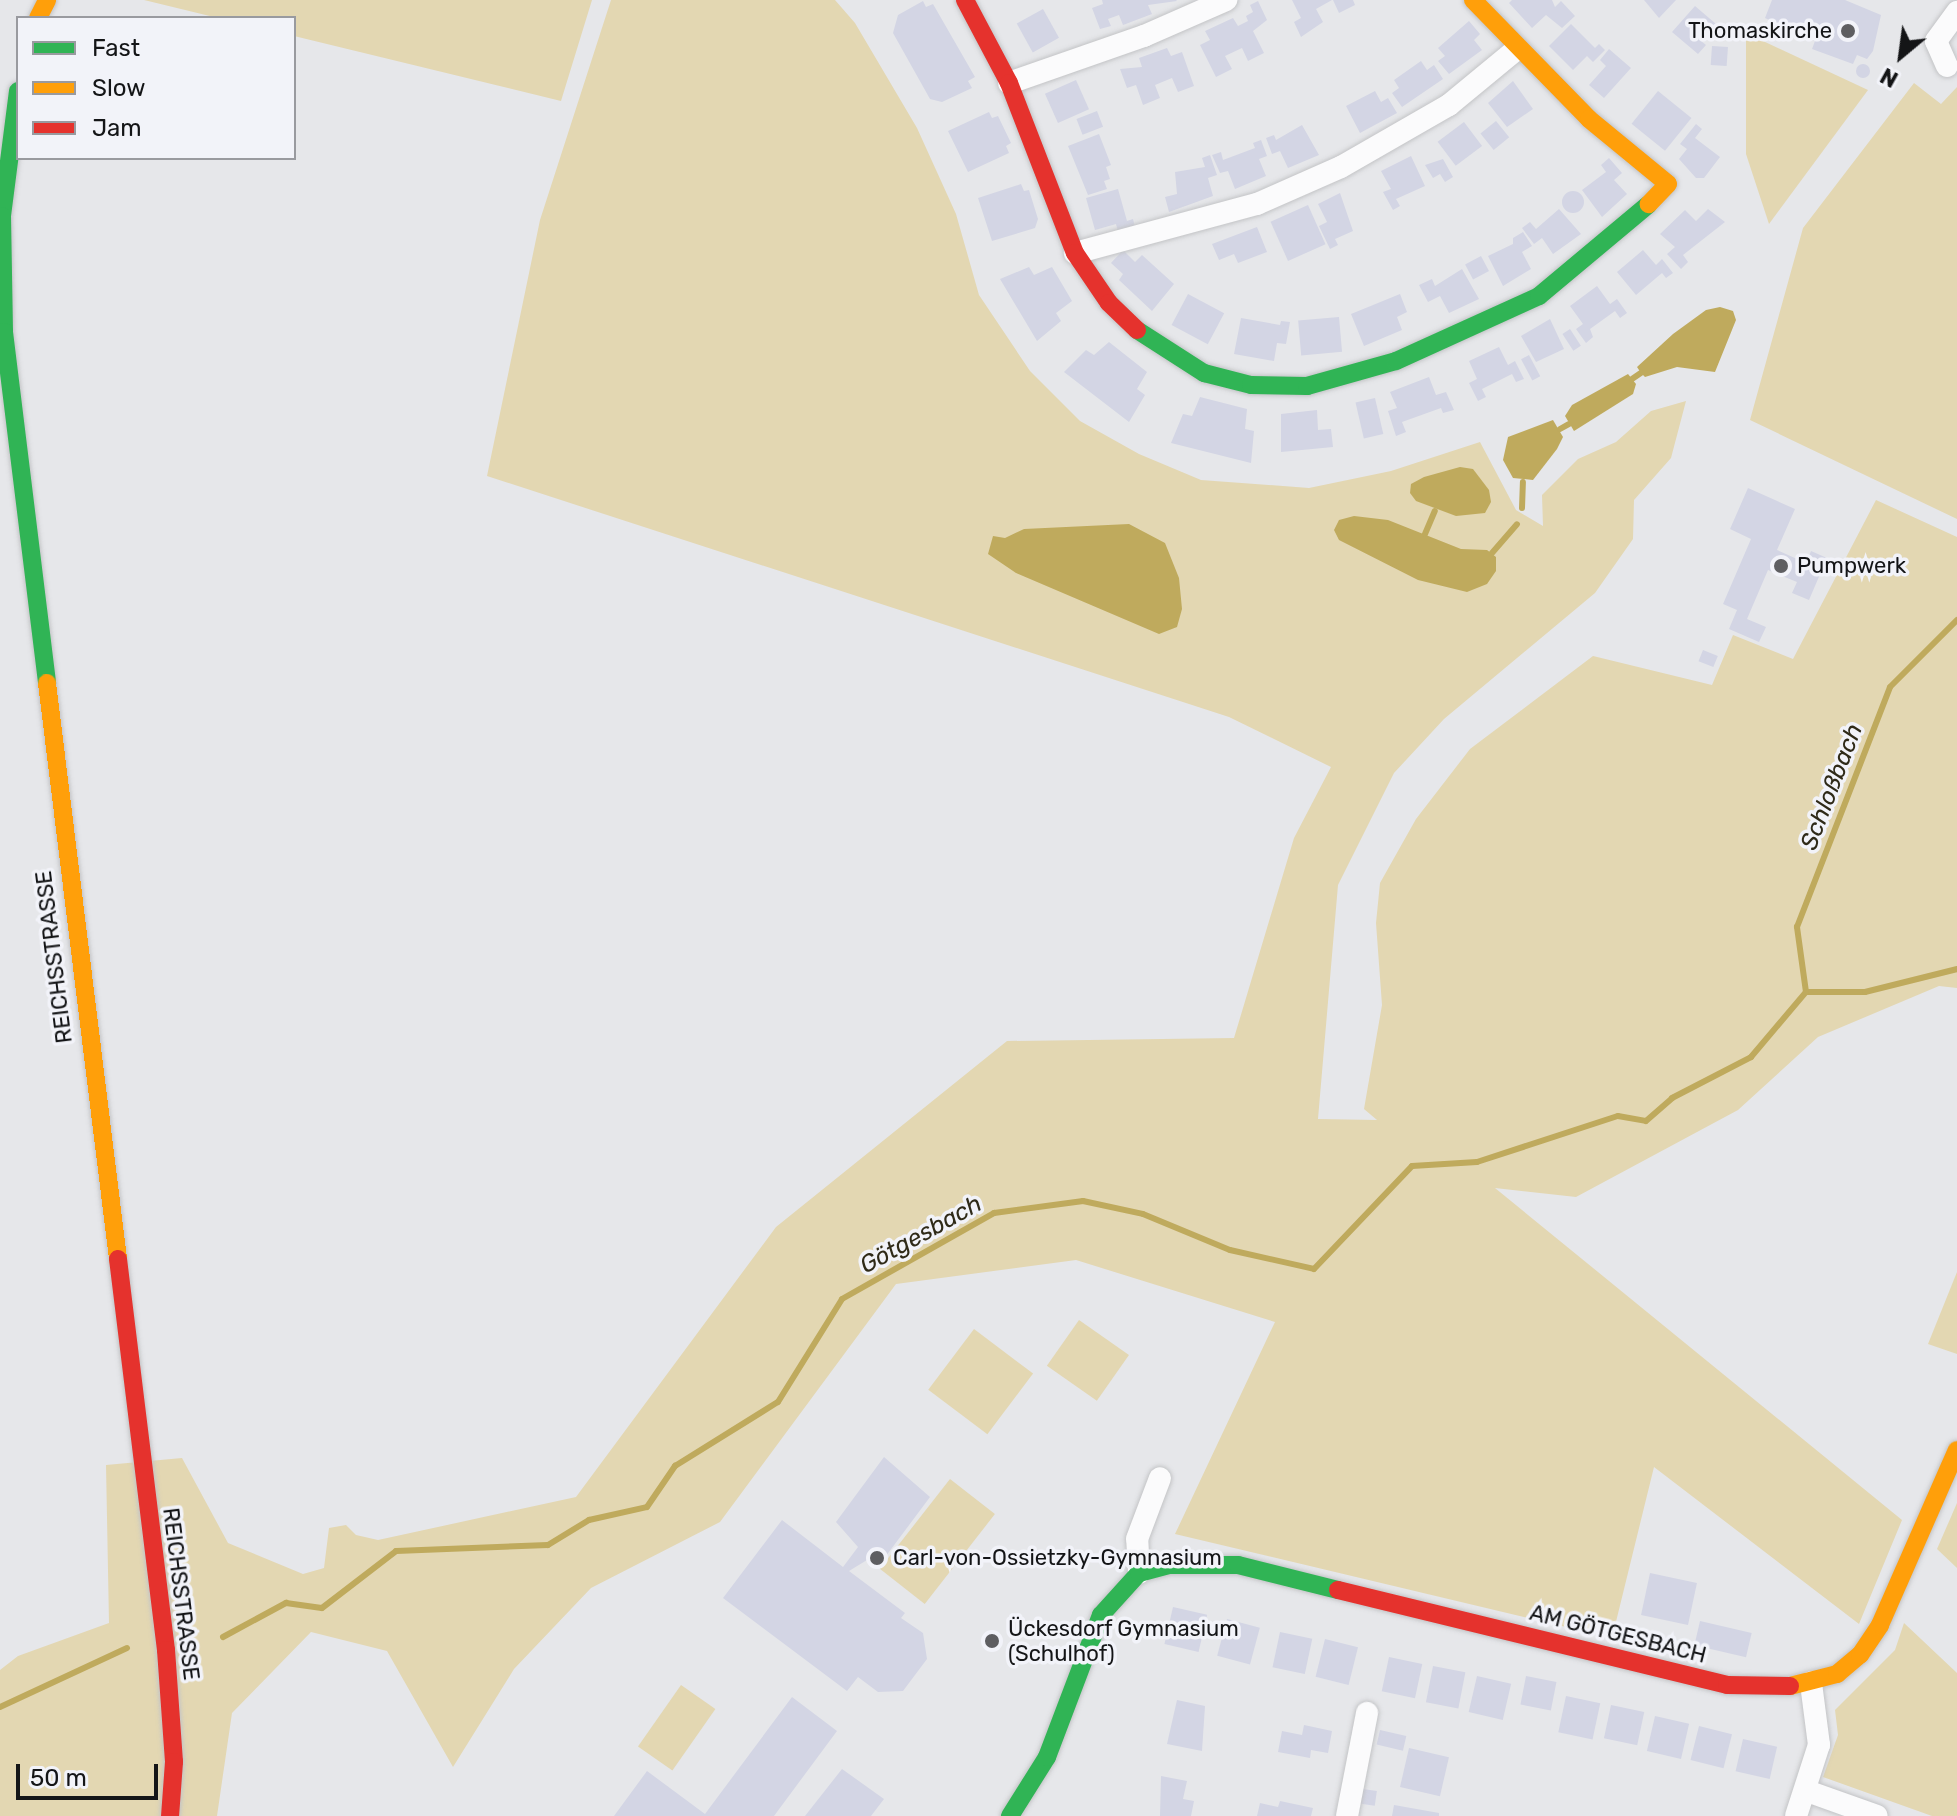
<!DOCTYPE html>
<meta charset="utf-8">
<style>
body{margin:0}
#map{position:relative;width:1957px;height:1816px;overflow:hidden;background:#e6e7ea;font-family:Rubik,sans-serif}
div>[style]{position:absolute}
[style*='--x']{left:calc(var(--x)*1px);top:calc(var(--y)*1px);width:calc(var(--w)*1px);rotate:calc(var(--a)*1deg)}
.green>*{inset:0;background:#e3d7b2;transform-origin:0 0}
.water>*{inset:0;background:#bfaa5d}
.stream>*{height:6px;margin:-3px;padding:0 3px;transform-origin:3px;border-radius:3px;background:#bfaa5d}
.building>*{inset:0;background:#d3d5e4;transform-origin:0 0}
.round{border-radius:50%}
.roads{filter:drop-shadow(0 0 2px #c3c4c6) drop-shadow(0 0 2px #c3c4c6)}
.street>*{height:22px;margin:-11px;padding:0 11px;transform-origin:11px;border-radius:11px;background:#fbfbfc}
.fast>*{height:18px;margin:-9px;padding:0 9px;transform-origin:9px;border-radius:9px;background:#30b455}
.slow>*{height:18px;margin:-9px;padding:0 9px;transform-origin:9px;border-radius:9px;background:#ff9f0a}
.jam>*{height:18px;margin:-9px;padding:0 9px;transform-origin:9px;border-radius:9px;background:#e5322d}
.dots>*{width:22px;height:22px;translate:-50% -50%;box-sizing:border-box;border:4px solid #f2f3f9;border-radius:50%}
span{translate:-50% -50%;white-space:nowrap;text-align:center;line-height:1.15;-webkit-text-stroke:7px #f2f3f9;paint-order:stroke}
.poi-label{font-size:22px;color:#141517}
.right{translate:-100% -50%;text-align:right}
.left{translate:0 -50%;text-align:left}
.street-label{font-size:22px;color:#141517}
.water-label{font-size:24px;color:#2f2a18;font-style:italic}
.legend{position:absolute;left:16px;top:16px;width:280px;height:144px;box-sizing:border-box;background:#f2f3f9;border:2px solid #999a9f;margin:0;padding:10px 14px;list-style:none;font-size:24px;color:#141517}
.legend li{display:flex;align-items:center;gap:16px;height:40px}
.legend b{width:40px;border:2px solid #999a9f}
.north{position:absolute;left:1861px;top:16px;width:80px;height:80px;-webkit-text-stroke:6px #f2f3f9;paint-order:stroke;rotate:209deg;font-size:22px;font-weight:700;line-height:32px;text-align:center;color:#141517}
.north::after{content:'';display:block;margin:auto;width:28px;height:36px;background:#141517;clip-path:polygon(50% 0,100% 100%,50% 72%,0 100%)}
.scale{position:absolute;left:16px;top:1764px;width:142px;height:36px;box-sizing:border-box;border:4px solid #141517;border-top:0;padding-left:10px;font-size:24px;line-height:28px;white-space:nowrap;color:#141517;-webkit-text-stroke:6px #f2f3f9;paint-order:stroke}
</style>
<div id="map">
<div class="green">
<i style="clip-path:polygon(144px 0,592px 0,561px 101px,294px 36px,294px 18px,218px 18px)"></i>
<i style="clip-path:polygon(611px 0,835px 0,855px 23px,917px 128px,956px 214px,979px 295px,1030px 371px,1080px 421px,1139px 454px,1201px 480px,1309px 488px,1391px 471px,1480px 442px,1516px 510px,1543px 526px,1542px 495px,1578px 459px,1616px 442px,1651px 411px,1686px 401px,1671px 458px,1634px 500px,1633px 539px,1595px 593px,1444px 719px,1394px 773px,1338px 885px,1318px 1119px,1377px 1120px,1364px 1109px,1382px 1005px,1376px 923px,1380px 883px,1416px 819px,1470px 749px,1593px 656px,1712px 685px,1733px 635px,1793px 659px,1876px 500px,1957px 537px,1957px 988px,1939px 986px,1818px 1037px,1738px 1110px,1576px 1197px,1495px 1188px,1902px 1520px,1859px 1624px,1654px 1467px,1612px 1638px,1175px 1534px,1275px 1322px,1076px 1260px,896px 1284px,720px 1522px,591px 1588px,514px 1669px,453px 1767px,387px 1651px,311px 1632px,232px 1713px,217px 1816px,0 1816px,0 1670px,18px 1656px,109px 1623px,106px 1465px,182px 1458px,228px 1543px,303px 1574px,324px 1568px,329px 1528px,346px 1525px,356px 1535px,378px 1540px,576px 1497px,776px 1227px,1007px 1041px,1234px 1038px,1294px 838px,1331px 767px,1229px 717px,487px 476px,540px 220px)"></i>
<i style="clip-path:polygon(1746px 33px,1868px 90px,1769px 224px,1746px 154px)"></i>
<i style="clip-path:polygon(1914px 83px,1941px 104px,1957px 87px,1957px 519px,1750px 420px,1803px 228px)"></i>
<i style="clip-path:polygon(1957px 1272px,1957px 1354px,1928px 1344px)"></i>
<i style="left:1079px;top:1320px;width:61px;height:56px;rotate:35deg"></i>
<i style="left:974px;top:1329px;width:74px;height:76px;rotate:37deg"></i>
<i style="left:950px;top:1479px;width:57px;height:114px;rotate:38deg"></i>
<i style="clip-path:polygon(1957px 1503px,1957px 1568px,1937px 1549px)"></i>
<i style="clip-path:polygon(1904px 1623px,1957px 1673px,1957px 1816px,1932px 1816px,1823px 1777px,1838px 1735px,1835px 1710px,1895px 1650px)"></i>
<i style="left:681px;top:1685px;width:42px;height:75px;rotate:35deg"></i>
</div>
<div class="water">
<i style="clip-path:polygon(1720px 307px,1733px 311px,1736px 320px,1715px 372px,1677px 367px,1645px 377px,1641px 373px,1637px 367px,1673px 334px,1706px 310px)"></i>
<i style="clip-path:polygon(1628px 374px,1636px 384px,1633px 394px,1574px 431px,1565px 416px,1572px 405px)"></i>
<i style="clip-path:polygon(1553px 420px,1563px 437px,1557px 449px,1533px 480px,1513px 478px,1503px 460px,1508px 437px)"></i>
<i style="clip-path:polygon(1460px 467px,1473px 469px,1489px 490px,1491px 502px,1485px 513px,1456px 516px,1416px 501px,1410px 493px,1411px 484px,1424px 477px)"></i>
<i style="clip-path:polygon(1354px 516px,1388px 520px,1461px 549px,1487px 550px,1496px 557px,1496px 571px,1487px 584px,1467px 592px,1418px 580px,1339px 540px,1334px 530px,1339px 520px)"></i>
<i style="clip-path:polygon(1129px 524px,1165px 543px,1179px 578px,1182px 609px,1177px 627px,1159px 634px,1016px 573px,988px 554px,993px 536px,1005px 538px,1024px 529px)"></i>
</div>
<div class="stream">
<i style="--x:1632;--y:379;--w:11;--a:-34"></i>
<i style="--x:1560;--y:429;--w:10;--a:-29"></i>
<i style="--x:1522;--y:508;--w:26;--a:-88"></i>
<i style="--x:1425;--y:534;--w:25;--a:-67"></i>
<i style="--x:1492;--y:553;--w:38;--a:-49"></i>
<i style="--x:1806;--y:992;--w:66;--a:-97.9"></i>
<i style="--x:1797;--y:927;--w:257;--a:-68.8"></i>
<i style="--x:1890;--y:687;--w:95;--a:-45"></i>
<i style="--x:1806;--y:992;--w:59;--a:0"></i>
<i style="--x:1865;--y:992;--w:95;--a:-14"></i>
<i style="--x:223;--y:1637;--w:72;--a:-28.4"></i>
<i style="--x:286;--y:1603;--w:36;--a:8"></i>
<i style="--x:322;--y:1608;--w:93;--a:-37.6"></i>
<i style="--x:396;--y:1551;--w:152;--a:-2.3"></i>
<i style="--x:548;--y:1545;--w:48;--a:-31.4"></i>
<i style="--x:589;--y:1520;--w:59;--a:-12.6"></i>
<i style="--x:647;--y:1507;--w:50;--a:-55.7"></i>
<i style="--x:675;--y:1466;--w:121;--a:-31.9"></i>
<i style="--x:778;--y:1402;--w:121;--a:-58.1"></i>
<i style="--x:842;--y:1299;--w:175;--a:-29.5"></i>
<i style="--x:994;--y:1213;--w:90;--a:-7.7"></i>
<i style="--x:1083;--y:1201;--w:61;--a:12.2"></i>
<i style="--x:1143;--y:1214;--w:94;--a:22.5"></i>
<i style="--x:1230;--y:1250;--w:86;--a:12.7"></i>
<i style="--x:1314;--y:1269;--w:142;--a:-46.4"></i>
<i style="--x:1412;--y:1166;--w:65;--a:-3.5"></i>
<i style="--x:1477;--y:1162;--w:148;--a:-18.1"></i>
<i style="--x:1618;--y:1116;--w:28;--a:10"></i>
<i style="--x:1646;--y:1121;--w:35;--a:-41"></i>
<i style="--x:1672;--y:1098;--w:89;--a:-27.4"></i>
<i style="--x:1751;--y:1057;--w:85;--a:-49.8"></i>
<i style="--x:0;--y:1707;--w:140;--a:-24.9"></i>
</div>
<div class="building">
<i style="clip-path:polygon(1102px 0,1176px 0,1177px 1px,1148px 5px,1152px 14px,1123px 25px,1119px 15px,1108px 19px,1111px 26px,1100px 29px,1092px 8px,1103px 4px)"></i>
<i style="clip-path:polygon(1292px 0,1332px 0,1316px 9px,1323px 22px,1301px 37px,1294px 22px,1301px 18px)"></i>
<i style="clip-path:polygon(1333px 0,1353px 0,1355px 5px,1339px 13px)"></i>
<i style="clip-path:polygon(1512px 0,1552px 0,1555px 7px,1561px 1px,1575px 16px,1562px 28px,1546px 15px,1532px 28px,1509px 3px)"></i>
<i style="clip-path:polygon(1644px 0,1676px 0,1659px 18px)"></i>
<i style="clip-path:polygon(1772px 0,1845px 0,1881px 15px,1873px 51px,1867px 59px,1857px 55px,1853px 64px,1812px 49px,1815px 41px,1765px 18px)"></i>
<i style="clip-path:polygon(923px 1px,926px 7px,933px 4px,975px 77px,968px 81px,972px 88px,942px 102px,930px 99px,893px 33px,898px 15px)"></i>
<i style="clip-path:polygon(1258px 1px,1267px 20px,1253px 31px,1264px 53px,1248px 61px,1242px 48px,1225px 56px,1232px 69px,1216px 77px,1200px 45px,1210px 40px,1205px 31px,1233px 18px,1238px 26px,1248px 21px,1246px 16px,1253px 12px,1250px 5px)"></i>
<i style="clip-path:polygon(1695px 6px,1716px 24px,1701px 41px,1706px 45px,1698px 54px,1672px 32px)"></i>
<i style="left:1043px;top:9px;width:33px;height:30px;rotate:61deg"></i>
<i style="clip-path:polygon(1469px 21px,1480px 34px,1474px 40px,1482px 50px,1449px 74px,1438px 61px,1445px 56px,1438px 48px)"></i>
<i style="clip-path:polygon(1571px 24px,1595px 48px,1599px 44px,1605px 50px,1593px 62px,1587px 56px,1573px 70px,1549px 46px)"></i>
<i style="left:1712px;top:46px;width:16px;height:19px;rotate:4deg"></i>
<i style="clip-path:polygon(1167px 48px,1171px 56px,1182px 52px,1194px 86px,1178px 92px,1172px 78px,1155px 85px,1160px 98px,1143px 105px,1136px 85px,1127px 88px,1120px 69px,1142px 67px,1139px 58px)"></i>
<i style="clip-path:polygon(1609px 49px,1631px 68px,1604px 98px,1589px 85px,1606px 66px,1600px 60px)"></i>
<i style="clip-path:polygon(1421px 61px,1427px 70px,1434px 65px,1443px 79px,1402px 107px,1392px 93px,1399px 88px,1394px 80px)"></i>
<i class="round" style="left:1856px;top:64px;width:14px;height:14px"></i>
<i style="left:1076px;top:80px;width:32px;height:34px;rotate:66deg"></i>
<i style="clip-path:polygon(1513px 81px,1533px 109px,1507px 127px,1488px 103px)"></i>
<i style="clip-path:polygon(1375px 91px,1381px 102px,1388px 98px,1397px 113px,1360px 133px,1346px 106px)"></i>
<i style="left:1658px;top:91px;width:43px;height:42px;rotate:39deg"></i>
<i style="left:1097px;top:111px;width:17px;height:22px;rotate:69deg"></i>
<i style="clip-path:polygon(989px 112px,992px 118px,998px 116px,1011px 143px,1006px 146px,1009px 153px,968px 172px,948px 131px)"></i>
<i style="left:1496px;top:121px;width:21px;height:20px;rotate:51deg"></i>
<i style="left:1464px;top:122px;width:30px;height:33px;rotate:53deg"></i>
<i style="clip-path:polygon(1696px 124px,1702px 129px,1695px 138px,1720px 157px,1704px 178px,1696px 178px,1679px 159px,1687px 149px,1680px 144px)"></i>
<i style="clip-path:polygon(1302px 125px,1319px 155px,1288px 168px,1280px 151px,1272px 154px,1266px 138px,1274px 135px,1276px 140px)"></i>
<i style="clip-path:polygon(1099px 134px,1111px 165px,1106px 167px,1110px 179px,1104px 181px,1107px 189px,1088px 195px,1068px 146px)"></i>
<i style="clip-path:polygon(1261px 140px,1267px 156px,1259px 159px,1266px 176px,1235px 189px,1228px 171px,1220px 173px,1212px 155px,1221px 152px,1223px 160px,1255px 148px,1253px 143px)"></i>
<i style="clip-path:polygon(1210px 155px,1217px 175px,1208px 178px,1213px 196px,1169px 212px,1165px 197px,1177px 194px,1175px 172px,1205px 167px,1202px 158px)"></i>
<i style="clip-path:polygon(1411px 156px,1425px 186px,1396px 199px,1400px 206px,1393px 210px,1383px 192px,1391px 189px,1381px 171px)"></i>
<i style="clip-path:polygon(1609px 158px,1622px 173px,1614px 180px,1627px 194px,1602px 217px,1582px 190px,1606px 172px,1601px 165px)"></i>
<i style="clip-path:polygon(1443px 159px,1453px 177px,1445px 182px,1440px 174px,1433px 178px,1425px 165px)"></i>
<i style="clip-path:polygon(1021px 184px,1024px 191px,1029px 190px,1038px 219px,1035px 228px,992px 241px,978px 198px)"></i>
<i style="clip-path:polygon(1118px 189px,1127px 221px,1133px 219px,1135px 227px,1118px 232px,1116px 224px,1095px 230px,1086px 198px)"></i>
<i class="round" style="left:1562px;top:191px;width:22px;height:22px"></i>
<i style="clip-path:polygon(1340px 193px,1353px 231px,1335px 239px,1338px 245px,1330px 249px,1319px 226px,1327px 222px,1318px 204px)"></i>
<i style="left:1308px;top:205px;width:43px;height:41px;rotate:66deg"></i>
<i style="clip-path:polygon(1559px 209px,1581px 234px,1553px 254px,1542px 238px,1534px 244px,1522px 228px,1530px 222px,1536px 229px)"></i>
<i style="clip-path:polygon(1708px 209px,1725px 222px,1683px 255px,1688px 262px,1681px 269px,1667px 254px,1675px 247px,1660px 234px,1685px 210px,1696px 221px)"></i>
<i style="clip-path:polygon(1257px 227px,1267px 252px,1238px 263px,1234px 254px,1219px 260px,1212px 244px)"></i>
<i style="clip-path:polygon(1523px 232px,1532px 246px,1522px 252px,1531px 269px,1503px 286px,1488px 256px,1513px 244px,1513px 238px)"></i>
<i style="clip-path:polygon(1123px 250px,1135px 262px,1142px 255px,1174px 284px,1152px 311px,1119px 280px,1123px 274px,1111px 263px)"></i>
<i style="clip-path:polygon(1643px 250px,1656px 265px,1662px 259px,1673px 273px,1666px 278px,1662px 273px,1636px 295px,1617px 272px)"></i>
<i style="left:1481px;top:256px;width:17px;height:18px;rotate:62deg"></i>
<i style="clip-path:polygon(1029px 267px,1034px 275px,1052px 267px,1072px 301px,1056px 313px,1061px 321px,1037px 341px,1000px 279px)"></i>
<i style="clip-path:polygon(1462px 269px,1479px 299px,1449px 313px,1440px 296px,1428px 302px,1419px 285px,1432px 279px,1435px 286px)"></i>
<i style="clip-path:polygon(1597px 286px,1610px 304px,1617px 299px,1627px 313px,1620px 318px,1615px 311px,1590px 329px,1593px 337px,1586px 343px,1576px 329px,1583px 324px,1570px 306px)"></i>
<i style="left:1188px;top:294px;width:41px;height:35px;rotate:28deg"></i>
<i style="clip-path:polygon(1400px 294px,1407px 312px,1397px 317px,1402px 330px,1364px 346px,1351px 314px)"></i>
<i style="left:1339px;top:317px;width:35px;height:41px;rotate:85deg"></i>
<i style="clip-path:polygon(1241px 318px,1280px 325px,1281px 321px,1290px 322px,1286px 344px,1277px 343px,1274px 361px,1234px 354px)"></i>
<i style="clip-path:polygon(1550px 319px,1564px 349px,1536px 362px,1521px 336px)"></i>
<i style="left:1570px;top:329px;width:20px;height:9px;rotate:57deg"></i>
<i style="clip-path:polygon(1109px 342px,1147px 372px,1137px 389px,1145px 395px,1129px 422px,1064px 372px,1086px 350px,1094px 355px)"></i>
<i style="clip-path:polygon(1499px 347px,1508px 365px,1515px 361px,1524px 379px,1516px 382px,1512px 374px,1482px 389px,1486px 397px,1478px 401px,1469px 383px,1477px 379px,1469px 361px)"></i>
<i style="left:1529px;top:355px;width:24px;height:9px;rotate:62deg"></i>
<i style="clip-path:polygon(1429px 377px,1436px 395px,1446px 392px,1454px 410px,1443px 413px,1441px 408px,1402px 422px,1406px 432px,1396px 436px,1388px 411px,1397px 408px,1390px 392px)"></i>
<i style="clip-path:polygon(1200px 397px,1247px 409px,1245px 429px,1254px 431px,1251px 463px,1171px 443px,1183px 414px,1192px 416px)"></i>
<i style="left:1375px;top:398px;width:37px;height:20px;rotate:77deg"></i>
<i style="clip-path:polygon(1317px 410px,1318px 430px,1331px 429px,1333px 447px,1281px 452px,1281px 414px)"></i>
<i style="clip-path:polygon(1748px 488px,1795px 509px,1777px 550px,1806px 563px,1811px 551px,1827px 558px,1809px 600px,1792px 593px,1797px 582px,1768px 570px,1747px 619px,1766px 627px,1759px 642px,1729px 629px,1737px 610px,1723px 604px,1751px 539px,1730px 529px)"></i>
<i style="left:1703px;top:650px;width:16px;height:12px;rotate:22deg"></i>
<i style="clip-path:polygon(884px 1457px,930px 1497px,877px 1568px,867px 1560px,849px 1571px,905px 1613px,901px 1618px,923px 1633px,927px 1659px,903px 1691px,878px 1692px,858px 1677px,847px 1691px,723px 1598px,782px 1520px,843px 1567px,858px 1547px,836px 1522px)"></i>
<i style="left:1650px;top:1573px;width:48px;height:43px;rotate:12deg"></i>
<i style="left:1173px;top:1607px;width:35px;height:38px;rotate:13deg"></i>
<i style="left:1227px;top:1619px;width:34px;height:38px;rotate:15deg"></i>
<i style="left:1700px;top:1621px;width:53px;height:25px;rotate:13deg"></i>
<i style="left:1280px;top:1632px;width:33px;height:36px;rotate:12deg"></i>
<i style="left:1325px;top:1639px;width:34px;height:39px;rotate:14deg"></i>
<i style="left:1389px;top:1657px;width:34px;height:35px;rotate:12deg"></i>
<i style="left:1433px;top:1666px;width:33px;height:37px;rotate:11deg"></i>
<i style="left:1477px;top:1676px;width:35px;height:37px;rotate:13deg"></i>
<i style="left:1526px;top:1676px;width:31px;height:29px;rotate:11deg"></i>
<i style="left:1566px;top:1696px;width:35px;height:37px;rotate:12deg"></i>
<i style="clip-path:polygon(792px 1697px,837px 1731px,774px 1816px,614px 1816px,647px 1771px,705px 1814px)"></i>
<i style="clip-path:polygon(1177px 1700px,1205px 1706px,1202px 1751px,1167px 1744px)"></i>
<i style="left:1611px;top:1705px;width:34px;height:34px;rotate:12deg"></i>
<i style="left:1655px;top:1716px;width:35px;height:36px;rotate:13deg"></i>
<i style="clip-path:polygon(1304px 1725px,1332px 1731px,1328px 1753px,1311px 1750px,1310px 1758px,1278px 1752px,1282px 1731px,1302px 1735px)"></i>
<i style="left:1699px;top:1726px;width:34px;height:35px;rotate:14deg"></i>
<i style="left:1380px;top:1730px;width:27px;height:15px;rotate:13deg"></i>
<i style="left:1743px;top:1739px;width:35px;height:33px;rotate:13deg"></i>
<i style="left:1409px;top:1748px;width:41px;height:40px;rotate:13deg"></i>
<i style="clip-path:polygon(842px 1769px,884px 1799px,871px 1816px,805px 1816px)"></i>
<i style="clip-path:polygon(1161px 1776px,1187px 1781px,1183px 1799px,1194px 1801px,1191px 1816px,1160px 1816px)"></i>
<i style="left:1363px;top:1789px;width:14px;height:15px;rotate:8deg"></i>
<i style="clip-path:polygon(1280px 1801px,1313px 1808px,1311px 1816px,1257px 1816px,1260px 1803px,1278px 1807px)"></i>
<i style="clip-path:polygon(1394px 1805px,1439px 1813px,1439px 1816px,1392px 1816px)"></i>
</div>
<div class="roads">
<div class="street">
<i style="--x:1947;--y:66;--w:27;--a:-114"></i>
<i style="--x:1936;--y:41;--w:36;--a:-54"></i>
<i style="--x:1009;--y:83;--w:143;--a:-19.2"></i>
<i style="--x:1144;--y:36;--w:90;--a:-23.7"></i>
<i style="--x:1075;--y:253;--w:188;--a:-15.1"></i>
<i style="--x:1257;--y:204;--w:92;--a:-23.8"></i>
<i style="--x:1341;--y:167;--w:125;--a:-29.9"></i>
<i style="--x:1449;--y:105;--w:88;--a:-39.5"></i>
<i style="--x:1139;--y:1573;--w:34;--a:-93"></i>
<i style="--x:1137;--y:1539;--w:65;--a:-69.3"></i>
<i style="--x:1807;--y:1791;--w:74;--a:19.7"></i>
<i style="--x:1347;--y:1816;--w:105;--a:-79"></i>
<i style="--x:1796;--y:1816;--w:75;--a:-72.1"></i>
<i style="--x:1819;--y:1745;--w:63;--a:-97.4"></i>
</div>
<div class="fast">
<i style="--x:18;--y:91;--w:126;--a:97.3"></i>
<i style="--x:2;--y:216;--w:116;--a:89"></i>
<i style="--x:4;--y:332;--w:354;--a:83"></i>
<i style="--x:1137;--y:330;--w:80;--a:32.7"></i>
<i style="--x:1204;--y:373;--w:49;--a:14.3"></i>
<i style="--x:1251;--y:385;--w:56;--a:1"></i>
<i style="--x:1307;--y:386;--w:92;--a:-15.7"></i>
<i style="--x:1396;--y:361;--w:157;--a:-24.4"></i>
<i style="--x:1539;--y:296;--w:143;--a:-39.9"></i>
<i style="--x:1010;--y:1816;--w:70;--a:-57.9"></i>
<i style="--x:1047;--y:1757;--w:152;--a:-69.2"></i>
<i style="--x:1101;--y:1615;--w:57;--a:-47.9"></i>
<i style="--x:1139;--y:1573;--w:31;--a:-15"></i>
<i style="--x:1169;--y:1565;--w:69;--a:0"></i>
<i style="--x:1238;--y:1565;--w:103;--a:14"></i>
</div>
<div class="slow">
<i style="--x:1473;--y:0;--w:166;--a:45.7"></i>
<i style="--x:1589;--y:119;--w:102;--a:39.4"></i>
<i style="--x:1668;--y:184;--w:28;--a:134"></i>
<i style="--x:38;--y:18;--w:20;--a:-63"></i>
<i style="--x:47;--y:683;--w:580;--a:82.97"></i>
<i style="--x:1790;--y:1686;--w:49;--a:-14.3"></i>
<i style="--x:1837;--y:1674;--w:30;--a:-40"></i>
<i style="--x:1860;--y:1655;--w:36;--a:-56"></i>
<i style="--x:1880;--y:1625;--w:191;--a:-66.3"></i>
</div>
<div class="jam">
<i style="--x:965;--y:0;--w:94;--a:62.1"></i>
<i style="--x:1009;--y:83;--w:182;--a:68.8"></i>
<i style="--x:1075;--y:253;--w:60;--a:55.8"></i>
<i style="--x:1109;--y:303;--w:39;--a:44"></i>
<i style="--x:118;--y:1259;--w:394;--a:83"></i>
<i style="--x:166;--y:1650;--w:112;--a:85.9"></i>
<i style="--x:174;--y:1762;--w:54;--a:94.2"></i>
<i style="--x:1338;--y:1590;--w:400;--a:13.7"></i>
<i style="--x:1727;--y:1685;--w:63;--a:0.9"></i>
</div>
</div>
<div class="dots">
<i style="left:1848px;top:31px;background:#5e5e61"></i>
<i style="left:1781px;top:566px;background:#5e5e61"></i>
<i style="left:877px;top:1558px;background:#5e5e61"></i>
<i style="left:992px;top:1641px;background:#5e5e61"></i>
</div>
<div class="poi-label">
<span class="right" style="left:1832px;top:31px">Thomaskirche</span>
<span class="left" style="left:1797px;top:566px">Pumpwerk</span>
<span class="left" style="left:893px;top:1558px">Carl-von-Ossietzky-Gymnasium</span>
<span class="left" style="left:1008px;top:1641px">Ückesdorf Gymnasium<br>(Schulhof)</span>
</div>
<div class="street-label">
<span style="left:54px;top:957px;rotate:-97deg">REICHSSTRASSE</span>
<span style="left:181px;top:1594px;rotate:83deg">REICHSSTRASSE</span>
<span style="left:1618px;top:1634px;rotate:14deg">AM GÖTGESBACH</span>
</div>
<div class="water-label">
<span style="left:1832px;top:787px;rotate:-69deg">Schloßbach</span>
<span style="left:921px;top:1235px;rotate:-29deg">Götgesbach</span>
</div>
<ul class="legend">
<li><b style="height:10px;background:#30b455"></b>Fast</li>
<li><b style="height:10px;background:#ff9f0a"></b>Slow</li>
<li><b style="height:10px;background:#e5322d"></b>Jam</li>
</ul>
<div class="north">N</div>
<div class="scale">50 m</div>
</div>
